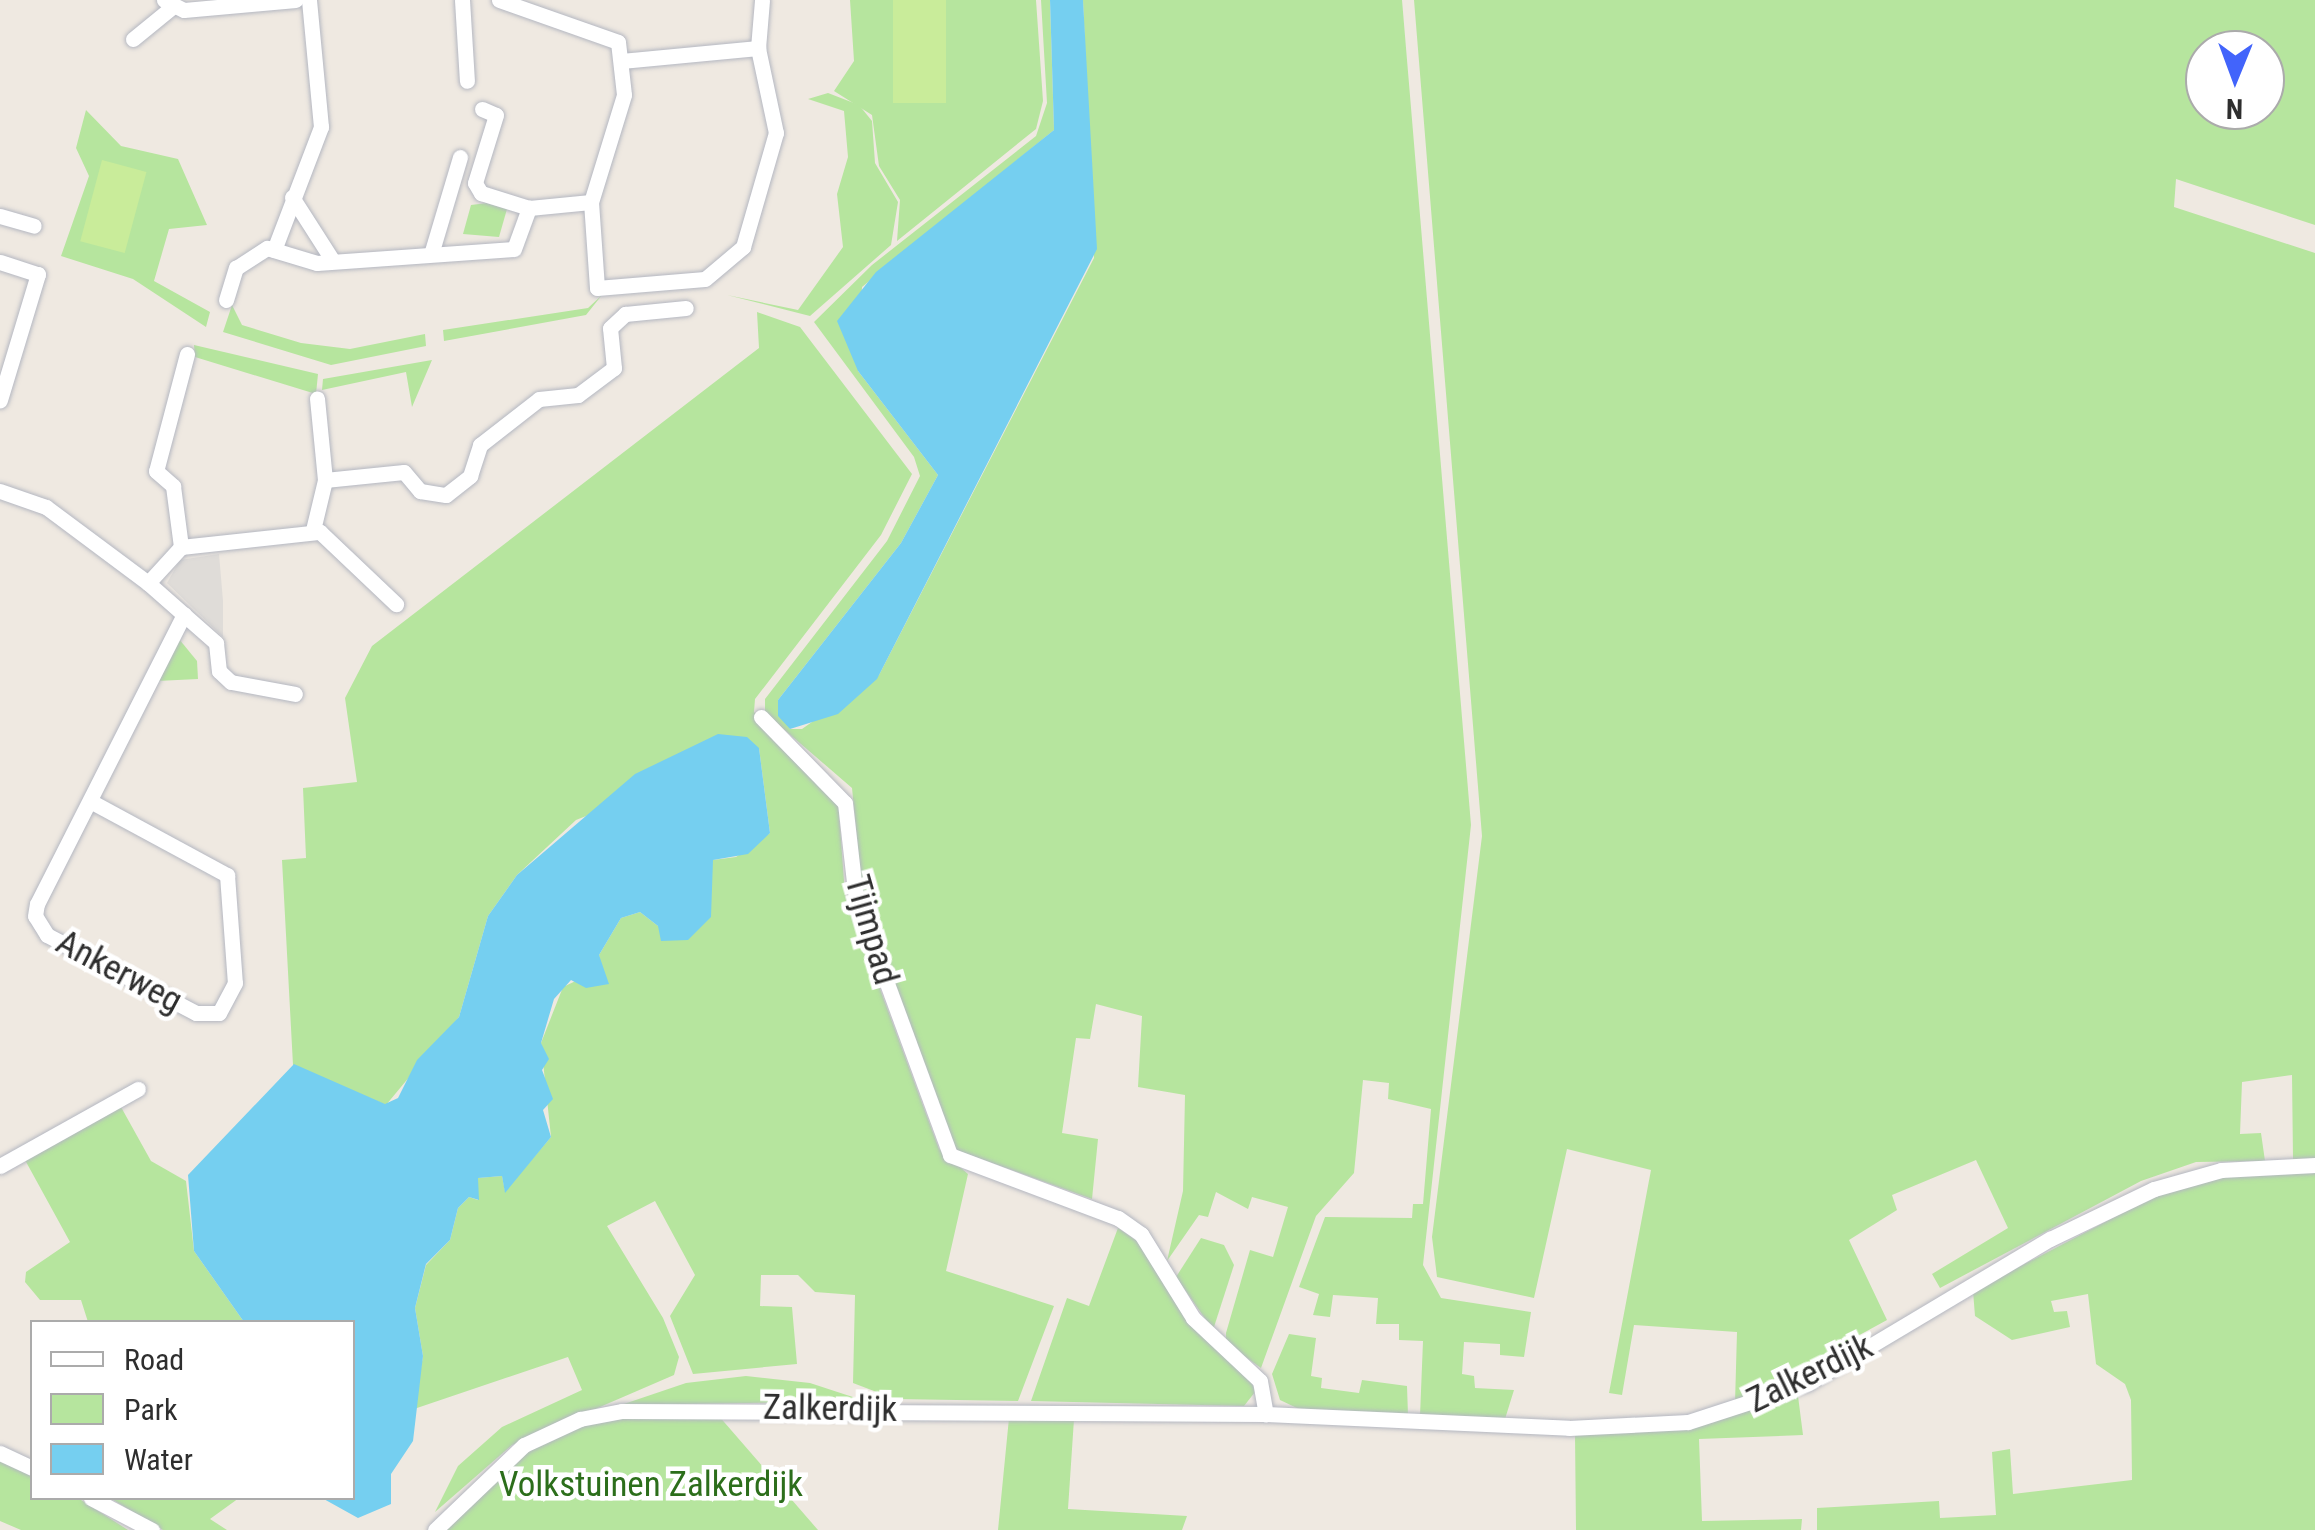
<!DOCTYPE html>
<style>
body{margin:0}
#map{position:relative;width:2315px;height:1530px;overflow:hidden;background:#efe9e1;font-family:"Roboto Condensed",sans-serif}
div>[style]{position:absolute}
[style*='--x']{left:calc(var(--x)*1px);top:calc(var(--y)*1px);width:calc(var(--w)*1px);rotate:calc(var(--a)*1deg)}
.green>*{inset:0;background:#b6e59e}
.pitch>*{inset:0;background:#c9ec9a;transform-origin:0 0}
.plaza>*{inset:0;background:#dfdcd8}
.water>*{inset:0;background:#75cff0}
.roads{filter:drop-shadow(0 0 2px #b4b7c1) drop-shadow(0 0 2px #b4b7c1)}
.street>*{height:15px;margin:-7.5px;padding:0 7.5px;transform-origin:7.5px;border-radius:7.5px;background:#fff}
span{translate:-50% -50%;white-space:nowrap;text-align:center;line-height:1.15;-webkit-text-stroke:9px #fff;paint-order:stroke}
.street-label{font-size:35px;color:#2e2e2e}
.park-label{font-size:35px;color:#2c6e1b}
.legend{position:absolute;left:30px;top:1320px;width:325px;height:180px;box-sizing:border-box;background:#fff;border:2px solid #ababab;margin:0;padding:12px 18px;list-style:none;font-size:30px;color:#2e2e2e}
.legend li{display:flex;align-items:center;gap:20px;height:50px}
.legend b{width:50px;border:2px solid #ababab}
.north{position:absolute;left:2185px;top:30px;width:100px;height:100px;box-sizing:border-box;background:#fff;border:2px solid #ababab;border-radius:50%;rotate:181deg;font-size:28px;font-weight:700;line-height:40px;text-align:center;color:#2e2e2e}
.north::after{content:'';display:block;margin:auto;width:35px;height:45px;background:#4264fb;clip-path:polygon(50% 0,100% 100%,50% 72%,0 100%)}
</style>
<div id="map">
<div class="green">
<i style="clip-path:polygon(850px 0,1036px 0,1043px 101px,1036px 129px,897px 241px,900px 200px,879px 166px,872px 115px,834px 91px,854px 61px)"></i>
<i style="clip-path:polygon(1041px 0,1050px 0,1054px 130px,862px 287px,858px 371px,938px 475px,901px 543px,778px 700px,790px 729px,802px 729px,879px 675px,1094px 258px,1083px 0,1402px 0,1471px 825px,1423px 1265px,1441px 1298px,1531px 1312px,1524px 1357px,1500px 1355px,1500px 1344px,1464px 1342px,1462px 1374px,1474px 1376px,1475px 1388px,1514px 1390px,1505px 1419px,1420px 1416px,1423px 1341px,1399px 1340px,1399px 1324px,1376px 1324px,1378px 1298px,1333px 1295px,1330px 1317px,1313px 1315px,1319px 1294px,1299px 1287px,1325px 1217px,1412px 1218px,1413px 1204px,1423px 1204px,1431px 1109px,1388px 1099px,1389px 1083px,1363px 1080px,1354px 1173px,1316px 1216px,1261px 1368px,1226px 1343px,1226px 1333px,1250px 1250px,1273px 1257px,1288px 1207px,1252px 1197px,1248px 1209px,1216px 1192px,1208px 1217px,1199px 1215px,1167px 1261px,1183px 1191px,1185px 1095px,1138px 1087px,1142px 1016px,1096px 1004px,1090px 1039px,1076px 1038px,1062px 1133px,1098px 1139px,1092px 1199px,956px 1150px,863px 900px,852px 788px,765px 713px,765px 699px,887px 541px,920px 476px,914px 457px,814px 322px,872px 265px,1036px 136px,1047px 103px)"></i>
<i style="clip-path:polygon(evenodd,1414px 0,2315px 0,2315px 225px,2176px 179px,2174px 207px,2315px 253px,2315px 1160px,2293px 1159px,2292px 1075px,2242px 1082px,2240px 1134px,2261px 1133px,2265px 1161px,2196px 1162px,2141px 1181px,1940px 1288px,1932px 1274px,2008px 1228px,1976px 1160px,1892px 1195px,1897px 1210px,1849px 1240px,1887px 1320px,1735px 1403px,1737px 1332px,1634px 1325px,1622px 1395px,1609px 1393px,1651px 1170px,1567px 1149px,1534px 1298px,1437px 1277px,1432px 1237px,1482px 836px,1414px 0,2205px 50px,2265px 50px,2265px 110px,2205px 110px,2205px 50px)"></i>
<i style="clip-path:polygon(828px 93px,859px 105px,872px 121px,875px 163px,898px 202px,891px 245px,810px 316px,727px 295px,798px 310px,843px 247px,837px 194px,848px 157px,844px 111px,808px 99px)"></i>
<i style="clip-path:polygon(86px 110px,121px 146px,178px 159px,207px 225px,169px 229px,154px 281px,210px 312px,206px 327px,133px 279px,61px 256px,89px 176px,76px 148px)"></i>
<i style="clip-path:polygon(487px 203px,507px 209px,499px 237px,463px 234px,471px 205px)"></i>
<i style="clip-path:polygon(602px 295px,586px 315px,444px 341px,443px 330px,588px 308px)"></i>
<i style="clip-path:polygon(232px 305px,242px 325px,301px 343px,350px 349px,425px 334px,426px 346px,331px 365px,223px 332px)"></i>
<i style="clip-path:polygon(757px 312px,800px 327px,912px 474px,881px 535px,755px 699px,754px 712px,838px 800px,845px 894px,939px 1149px,968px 1174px,946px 1271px,1054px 1306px,1018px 1401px,895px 1399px,853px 1383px,855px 1295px,815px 1292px,798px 1275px,761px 1275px,760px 1306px,792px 1307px,797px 1364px,693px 1374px,670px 1316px,695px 1275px,655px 1201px,607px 1226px,663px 1318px,679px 1357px,674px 1375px,512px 1445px,435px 1512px,458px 1466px,502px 1427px,582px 1390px,568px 1357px,414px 1409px,423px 1356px,415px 1308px,426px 1265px,450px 1240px,458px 1208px,469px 1197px,478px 1200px,477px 1178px,502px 1176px,505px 1191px,551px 1137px,541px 1043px,563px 987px,601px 969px,599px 955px,621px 918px,640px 912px,658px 926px,713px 860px,736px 857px,770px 833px,759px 748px,576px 820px,517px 875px,488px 916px,459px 1017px,386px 1105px,293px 1065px,282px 860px,306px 858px,303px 788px,357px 782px,345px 698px,372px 646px,759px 348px)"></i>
<i style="clip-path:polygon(194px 345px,318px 374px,316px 394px,195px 357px)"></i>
<i style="clip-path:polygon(432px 360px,412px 407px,406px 372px,322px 390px,323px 379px)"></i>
<i style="clip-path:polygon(179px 639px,197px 661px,198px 679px,157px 681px)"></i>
<i style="clip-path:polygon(121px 1107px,151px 1161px,186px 1181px,194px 1251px,244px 1322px,88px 1322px,81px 1300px,40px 1300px,25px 1282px,26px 1272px,70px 1242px,25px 1160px)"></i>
<i style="clip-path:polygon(2315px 1171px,2315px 1530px,1817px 1530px,1817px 1508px,1939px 1501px,1940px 1518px,1996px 1515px,1992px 1452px,2010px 1449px,2013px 1494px,2132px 1480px,2131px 1400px,2125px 1384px,2096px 1364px,2088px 1294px,2051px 1301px,2054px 1312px,2067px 1311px,2070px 1327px,2012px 1340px,1975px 1316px,1973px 1291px,2172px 1187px,2226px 1174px)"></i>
<i style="clip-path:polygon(1118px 1228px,1147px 1248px,1184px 1317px,1251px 1380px,1255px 1392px,1244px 1406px,1031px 1401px,1067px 1298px,1089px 1306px)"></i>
<i style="clip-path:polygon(1201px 1238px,1224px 1245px,1234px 1265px,1213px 1330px,1176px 1277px)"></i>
<i style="clip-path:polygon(1289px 1334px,1316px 1338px,1311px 1376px,1322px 1378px,1321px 1388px,1359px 1393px,1362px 1380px,1407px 1386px,1408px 1415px,1299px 1409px,1280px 1400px,1272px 1374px)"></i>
<i style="clip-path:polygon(746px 1376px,810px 1383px,865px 1401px,621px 1405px,686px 1383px)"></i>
<i style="clip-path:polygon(1798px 1396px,1803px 1435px,1699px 1439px,1702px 1521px,1802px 1519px,1801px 1530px,1576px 1530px,1575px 1435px,1683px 1430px)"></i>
<i style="clip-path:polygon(718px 1415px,818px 1530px,443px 1530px,477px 1490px,544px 1439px,605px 1418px)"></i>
<i style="clip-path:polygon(1009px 1418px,1074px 1419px,1068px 1509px,1187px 1516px,1182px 1530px,998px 1530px)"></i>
<i style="clip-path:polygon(0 1460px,32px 1476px,32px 1498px,78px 1498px,128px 1530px,21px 1530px,0 1521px)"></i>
<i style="clip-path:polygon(110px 1498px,239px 1498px,210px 1519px,227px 1530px,163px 1530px)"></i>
</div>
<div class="pitch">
<i style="left:893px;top:0;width:53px;height:103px"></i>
<i style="left:102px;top:160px;width:46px;height:84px;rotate:15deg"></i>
</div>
<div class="plaza">
<i style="clip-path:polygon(219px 554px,223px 601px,223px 637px,167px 583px,180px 560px)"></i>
</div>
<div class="water">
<i style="clip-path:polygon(1050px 0,1083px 0,1097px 249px,877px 679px,838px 714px,790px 729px,778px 716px,778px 700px,901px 543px,938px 475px,858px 371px,837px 321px,876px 272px,1054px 130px)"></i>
<i style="clip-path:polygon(718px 734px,747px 737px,759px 748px,770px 833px,748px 854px,713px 860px,711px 917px,688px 940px,661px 941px,658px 926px,640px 912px,621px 918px,599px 955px,609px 984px,586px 988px,571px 980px,554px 999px,541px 1043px,549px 1059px,542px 1070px,553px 1099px,543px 1110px,551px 1137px,505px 1193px,502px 1176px,478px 1178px,479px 1200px,469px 1197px,458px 1208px,450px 1240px,426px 1264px,415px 1308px,423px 1356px,413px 1441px,391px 1474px,391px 1504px,358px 1518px,322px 1498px,352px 1498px,352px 1322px,244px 1322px,194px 1251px,188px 1175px,294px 1064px,385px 1104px,398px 1098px,417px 1060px,459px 1017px,488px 916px,517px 875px,635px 774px)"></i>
</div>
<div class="roads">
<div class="street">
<i style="--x:164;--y:0;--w:22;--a:27"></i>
<i style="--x:184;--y:10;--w:112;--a:-5.1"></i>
<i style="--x:462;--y:0;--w:81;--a:86.5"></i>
<i style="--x:499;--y:0;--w:126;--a:19.4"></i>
<i style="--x:618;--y:42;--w:53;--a:83.5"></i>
<i style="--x:624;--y:95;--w:112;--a:107.1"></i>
<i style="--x:591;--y:202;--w:86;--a:86"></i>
<i style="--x:597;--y:288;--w:108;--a:-4.8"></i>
<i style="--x:705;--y:279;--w:50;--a:-40.1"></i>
<i style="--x:743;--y:247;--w:119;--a:-73.9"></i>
<i style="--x:776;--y:133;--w:87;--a:-102"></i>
<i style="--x:758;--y:48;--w:48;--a:-85.2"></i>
<i style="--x:133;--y:39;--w:49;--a:-39.2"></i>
<i style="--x:621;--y:61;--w:138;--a:-5.4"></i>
<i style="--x:482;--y:109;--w:15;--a:23"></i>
<i style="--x:496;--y:115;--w:71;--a:107.2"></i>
<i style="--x:475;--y:183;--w:12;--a:59"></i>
<i style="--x:481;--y:193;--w:50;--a:17.4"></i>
<i style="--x:529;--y:208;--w:62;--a:-5.5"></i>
<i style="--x:292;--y:197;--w:76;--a:57.4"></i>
<i style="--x:0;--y:216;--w:35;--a:16"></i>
<i style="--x:274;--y:250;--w:132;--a:-69.1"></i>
<i style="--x:321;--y:127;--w:128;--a:-95.4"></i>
<i style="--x:432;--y:251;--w:98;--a:-73.4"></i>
<i style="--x:0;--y:262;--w:40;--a:18"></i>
<i style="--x:38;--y:274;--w:132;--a:106.8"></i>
<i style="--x:226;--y:300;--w:34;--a:-73"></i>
<i style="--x:236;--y:268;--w:37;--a:-33"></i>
<i style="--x:267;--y:248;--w:52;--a:16.7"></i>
<i style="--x:317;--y:263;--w:197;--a:-4.1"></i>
<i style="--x:514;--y:249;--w:44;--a:-69.9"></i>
<i style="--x:187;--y:354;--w:121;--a:104.8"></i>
<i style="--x:156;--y:471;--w:23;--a:41"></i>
<i style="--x:173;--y:486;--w:62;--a:82.5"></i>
<i style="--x:181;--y:547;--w:140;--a:-6.2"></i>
<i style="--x:320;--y:532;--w:105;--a:43.5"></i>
<i style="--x:325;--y:480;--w:79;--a:-5.8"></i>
<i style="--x:404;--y:472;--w:25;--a:50"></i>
<i style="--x:420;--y:491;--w:26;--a:9"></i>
<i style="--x:446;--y:495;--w:31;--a:-38"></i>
<i style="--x:470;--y:476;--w:33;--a:-72"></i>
<i style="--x:480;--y:445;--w:75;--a:-37.9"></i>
<i style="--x:539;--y:399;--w:39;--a:-6"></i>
<i style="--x:578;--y:395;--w:45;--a:-36.9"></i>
<i style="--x:614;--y:368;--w:40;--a:-95.7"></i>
<i style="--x:610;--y:328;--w:21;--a:-43"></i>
<i style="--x:625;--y:314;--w:61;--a:-5.6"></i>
<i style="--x:0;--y:491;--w:49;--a:19.2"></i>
<i style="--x:46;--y:507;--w:127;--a:36.7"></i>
<i style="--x:148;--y:583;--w:91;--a:41.4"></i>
<i style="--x:216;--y:643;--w:28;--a:84"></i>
<i style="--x:219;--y:671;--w:16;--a:43"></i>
<i style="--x:231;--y:682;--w:65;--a:10.6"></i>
<i style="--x:313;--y:530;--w:51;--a:-76.5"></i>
<i style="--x:325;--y:480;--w:82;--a:-95.6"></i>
<i style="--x:148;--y:583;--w:49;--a:-47.5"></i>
<i style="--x:761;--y:717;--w:120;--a:45.7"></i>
<i style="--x:845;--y:803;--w:97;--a:83.5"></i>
<i style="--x:856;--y:899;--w:273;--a:69.8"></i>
<i style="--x:950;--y:1155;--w:179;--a:20.6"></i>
<i style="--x:1118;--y:1218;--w:28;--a:35"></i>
<i style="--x:1141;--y:1234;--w:99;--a:58.2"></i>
<i style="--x:1193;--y:1318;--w:92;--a:43.2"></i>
<i style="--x:1260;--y:1381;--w:34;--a:80"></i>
<i style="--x:90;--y:801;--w:156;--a:28.4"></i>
<i style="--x:227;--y:875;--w:108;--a:85.8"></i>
<i style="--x:235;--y:983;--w:34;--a:118"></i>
<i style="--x:219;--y:1013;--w:23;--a:180"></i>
<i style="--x:196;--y:1013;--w:168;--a:-152.4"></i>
<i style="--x:47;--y:935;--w:22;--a:-122"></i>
<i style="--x:35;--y:916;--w:12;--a:-81"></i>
<i style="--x:37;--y:904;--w:325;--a:-63.1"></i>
<i style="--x:0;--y:1166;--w:158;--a:-29.2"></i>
<i style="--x:0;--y:1453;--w:35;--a:25"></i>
<i style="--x:91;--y:1498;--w:69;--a:27.7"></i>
<i style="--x:435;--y:1530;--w:123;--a:-43.7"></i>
<i style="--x:524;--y:1445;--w:62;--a:-24.9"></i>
<i style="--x:580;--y:1419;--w:43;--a:-10.8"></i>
<i style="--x:622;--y:1411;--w:644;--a:0.27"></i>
<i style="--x:1266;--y:1414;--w:303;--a:2.6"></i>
<i style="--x:1569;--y:1428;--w:119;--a:-2.9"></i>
<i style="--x:1688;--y:1422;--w:126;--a:-18"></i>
<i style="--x:1808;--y:1383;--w:282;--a:-30.8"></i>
<i style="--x:2050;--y:1239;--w:115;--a:-25.7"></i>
<i style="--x:2154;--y:1189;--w:70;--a:-15.8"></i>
<i style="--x:2221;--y:1170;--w:94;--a:-3"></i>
</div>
</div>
<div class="street-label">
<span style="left:871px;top:930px;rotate:74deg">Tijmpad</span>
<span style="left:119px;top:972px;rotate:28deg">Ankerweg</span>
<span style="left:1810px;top:1374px;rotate:-26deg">Zalkerdijk</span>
<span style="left:830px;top:1409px;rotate:1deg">Zalkerdijk</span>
</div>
<div class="park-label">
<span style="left:651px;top:1485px">Volkstuinen Zalkerdijk</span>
</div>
<ul class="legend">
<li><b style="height:12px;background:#fff"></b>Road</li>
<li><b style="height:28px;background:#b6e59e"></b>Park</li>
<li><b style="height:28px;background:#75cff0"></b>Water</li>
</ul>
<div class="north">N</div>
</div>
